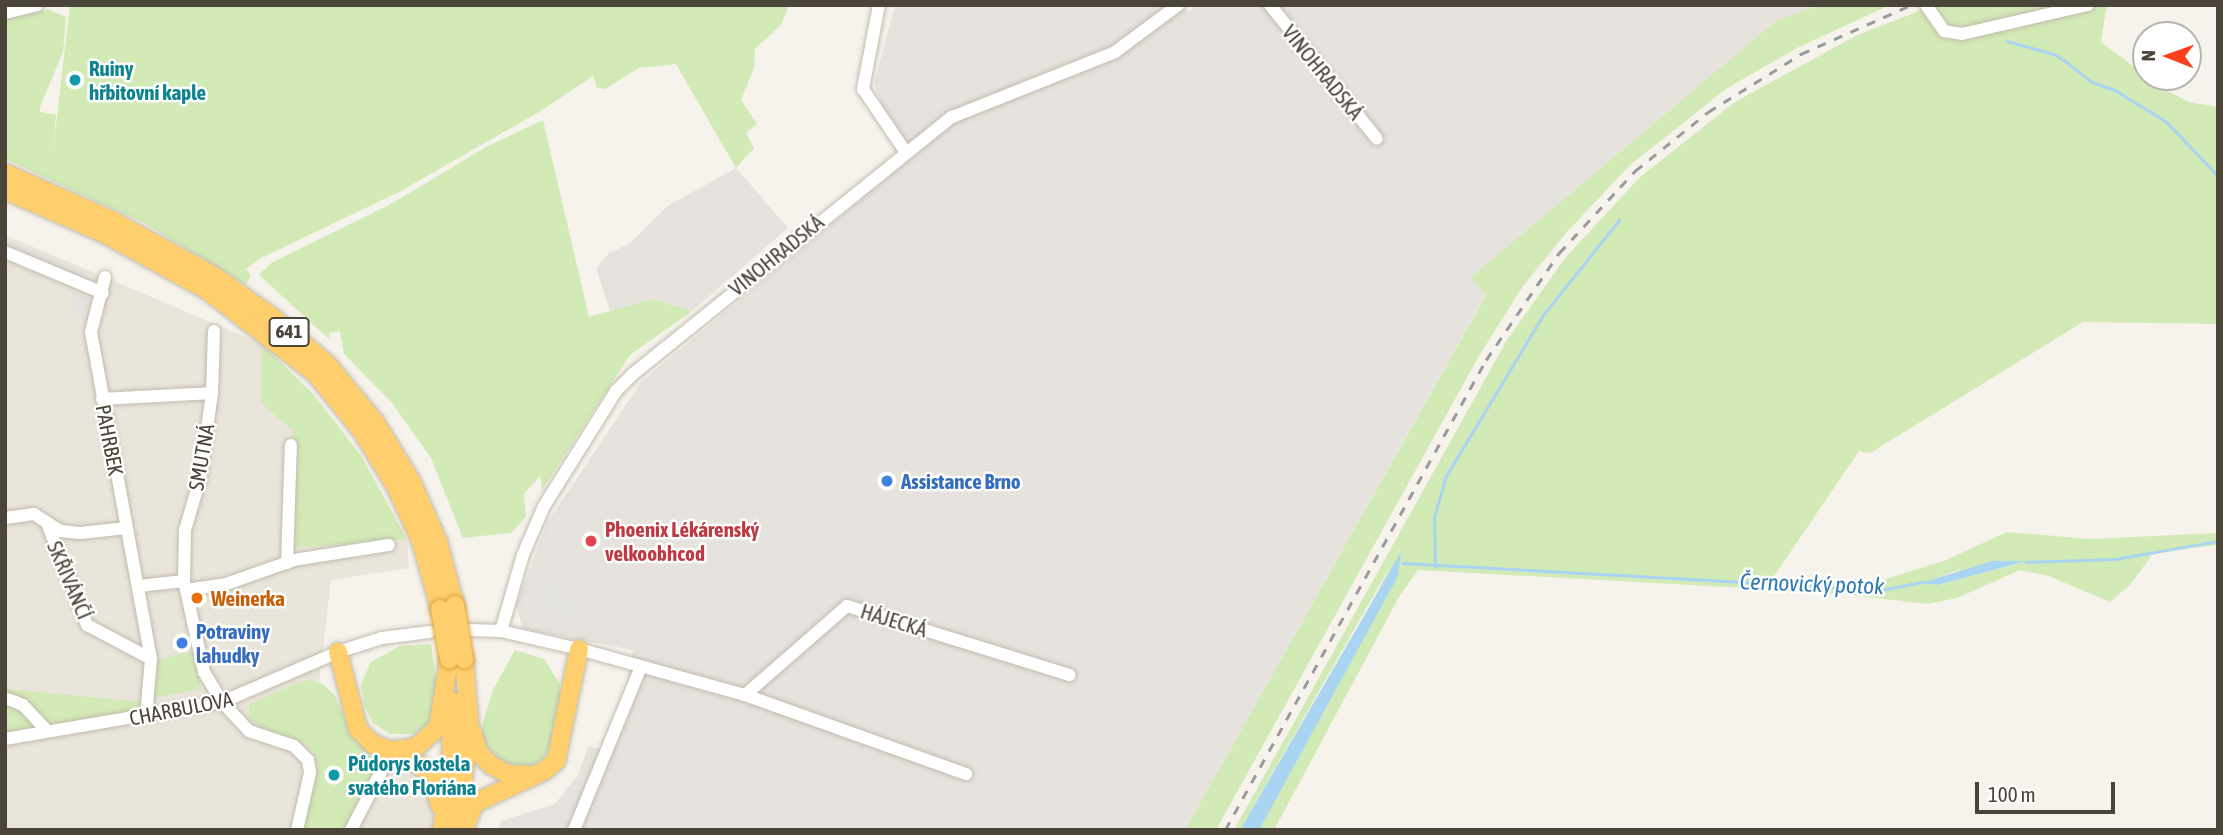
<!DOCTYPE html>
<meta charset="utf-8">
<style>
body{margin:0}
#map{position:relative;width:2223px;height:835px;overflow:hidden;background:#f6f3ec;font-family:"Asap Condensed",sans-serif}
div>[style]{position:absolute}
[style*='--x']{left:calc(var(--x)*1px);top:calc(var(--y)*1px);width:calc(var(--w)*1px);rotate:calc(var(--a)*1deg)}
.residential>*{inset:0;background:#eae5da}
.industrial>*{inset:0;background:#e6e2dd}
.green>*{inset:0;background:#d2eab5}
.parking>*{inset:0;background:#e5e3e0;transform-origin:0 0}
.water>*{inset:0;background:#a9d4f2}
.stream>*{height:2.5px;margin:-1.25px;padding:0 1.25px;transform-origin:1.25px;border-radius:1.25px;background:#a9d4f2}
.roads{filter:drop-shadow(0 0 2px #c2bbae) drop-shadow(0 0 2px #c2bbae)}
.minor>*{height:12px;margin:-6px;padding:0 6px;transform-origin:6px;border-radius:6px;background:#fff}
.highway>*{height:18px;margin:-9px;padding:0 9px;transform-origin:9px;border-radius:9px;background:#ffcf6e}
.rail>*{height:2.5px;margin-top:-1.25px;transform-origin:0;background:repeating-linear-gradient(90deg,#9a9a9a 0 9px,transparent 0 18px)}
.bridges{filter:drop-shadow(0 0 2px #e0a43c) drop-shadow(0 0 2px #e0a43c)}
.highway-bridge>*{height:18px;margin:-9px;padding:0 9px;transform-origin:9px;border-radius:9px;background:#ffcf6e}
.dots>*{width:19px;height:19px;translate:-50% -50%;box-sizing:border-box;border:4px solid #fff;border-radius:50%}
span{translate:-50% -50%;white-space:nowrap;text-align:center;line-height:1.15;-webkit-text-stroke:5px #fff;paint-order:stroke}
.shield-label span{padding:2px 5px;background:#fff;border:2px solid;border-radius:5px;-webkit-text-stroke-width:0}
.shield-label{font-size:19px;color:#4b4439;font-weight:700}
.culture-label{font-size:21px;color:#0d838f;font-weight:700}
.left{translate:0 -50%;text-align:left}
.street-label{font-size:21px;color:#4b4439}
.shop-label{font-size:21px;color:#366cbe;font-weight:700}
.health-label{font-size:21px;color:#be3a42;font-weight:700}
.food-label{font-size:21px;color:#c56008;font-weight:700}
.water-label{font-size:23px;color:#2e7ab2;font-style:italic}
.frame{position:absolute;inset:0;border:7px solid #4b4439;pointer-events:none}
.north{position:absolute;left:2132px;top:21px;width:70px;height:70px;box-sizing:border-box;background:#fff;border:2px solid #b7b4b0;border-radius:50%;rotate:271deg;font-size:19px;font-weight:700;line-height:28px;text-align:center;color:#4b4439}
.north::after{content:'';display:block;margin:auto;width:24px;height:32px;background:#fc3f1d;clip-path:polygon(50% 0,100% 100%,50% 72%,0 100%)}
.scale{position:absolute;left:1975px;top:782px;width:140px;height:32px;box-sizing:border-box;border:4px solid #4b4439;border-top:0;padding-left:9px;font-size:21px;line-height:24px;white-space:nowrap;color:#4b4439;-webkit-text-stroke:5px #fff;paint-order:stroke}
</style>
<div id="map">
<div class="residential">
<i style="clip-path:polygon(5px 235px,262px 344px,261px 403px,293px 431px,291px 548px,407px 540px,409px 568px,331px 580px,318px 693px,367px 755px,396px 759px,425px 774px,436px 795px,433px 830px,6px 830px)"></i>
</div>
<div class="industrial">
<i style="clip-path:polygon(895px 5px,1183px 5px,1189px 11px,1197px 5px,1820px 5px,1777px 20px,1471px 277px,1486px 294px,1185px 830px,498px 830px,501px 821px,555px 804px,578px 775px,588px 746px,601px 749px,626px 687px,633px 650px,523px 629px,516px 605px,547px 523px,641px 382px,917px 153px,887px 115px,874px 84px)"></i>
<i style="clip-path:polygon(736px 168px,788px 228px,692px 311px,652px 299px,610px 311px,596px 268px,609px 253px,629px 244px,669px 205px)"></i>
</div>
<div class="green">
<i style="clip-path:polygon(70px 5px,789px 5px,781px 25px,755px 49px,754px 68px,741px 100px,757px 124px,746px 133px,754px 148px,736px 168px,676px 64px,639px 68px,605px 89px,597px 88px,593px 76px,539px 112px,399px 192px,261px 258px,246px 269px,251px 275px,246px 285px,144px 223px,5px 159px,5px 13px,49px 10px,66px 17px,63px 52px,40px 107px,40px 112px,56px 115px,53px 151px)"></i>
<i style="clip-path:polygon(1820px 5px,1890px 5px,1797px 48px,1726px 89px,1630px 165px,1566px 233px,1523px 286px,1479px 356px,1216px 830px,1185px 830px,1486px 295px,1471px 277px,1777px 20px)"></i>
<i style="clip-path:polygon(evenodd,1935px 5px,2107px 5px,2101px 42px,2165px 90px,2189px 102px,2218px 107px,2218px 324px,2083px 322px,1870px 453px,1859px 451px,1772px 579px,1877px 582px,1946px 560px,2007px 532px,2090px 539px,2218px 533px,2218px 545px,2154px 552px,2130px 585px,2110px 602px,2049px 576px,2020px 570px,1957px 598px,1927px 604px,1833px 593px,1418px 570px,1399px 597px,1274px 830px,1259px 830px,1393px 561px,1240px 830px,1234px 830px,1507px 340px,1565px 258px,1640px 177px,1735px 102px,1857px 35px,1935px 5px,2024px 562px,1937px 585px,1923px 583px,1955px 571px,2024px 562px)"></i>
<i style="clip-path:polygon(543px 120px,589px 317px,652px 299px,692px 311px,630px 355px,542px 490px,540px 476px,524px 494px,526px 517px,511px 533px,463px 538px,431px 458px,392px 403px,344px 354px,340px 331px,329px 333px,330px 340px,259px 275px,271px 263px,391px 204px,486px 147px)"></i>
<i style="clip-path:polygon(262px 344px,314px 395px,362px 457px,407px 540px,291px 548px,293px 431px,261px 403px)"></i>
<i style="clip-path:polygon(431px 644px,437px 686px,435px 711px,427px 725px,414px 734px,390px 734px,373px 723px,364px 705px,361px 684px,371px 662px,400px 646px)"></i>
<i style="clip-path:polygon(515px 650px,544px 659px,560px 684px,560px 706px,549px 752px,531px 769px,499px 766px,482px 742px,482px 725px,493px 690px)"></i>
<i style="clip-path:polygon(195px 651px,201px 689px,152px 698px,154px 660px)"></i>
<i style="clip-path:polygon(305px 680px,321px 683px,334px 694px,357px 743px,381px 757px,343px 830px,303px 830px,317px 769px,314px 753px,306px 743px,261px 729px,249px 717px,249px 704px)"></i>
<i style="clip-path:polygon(5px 689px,145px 702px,139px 713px,7px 735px)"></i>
</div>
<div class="parking">
<i style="clip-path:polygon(5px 240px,86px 272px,83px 280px,5px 248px)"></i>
<i style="clip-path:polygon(73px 291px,91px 299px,83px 317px,71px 312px,76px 301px,70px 298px)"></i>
<i style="left:551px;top:574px;width:45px;height:25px;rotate:50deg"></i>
</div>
<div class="water">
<i style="clip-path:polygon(1401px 552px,1398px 576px,1259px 830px,1240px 830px)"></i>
<i style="clip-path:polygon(1992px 561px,2027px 561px,1937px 585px,1921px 583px)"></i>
</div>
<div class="stream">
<i style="--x:2007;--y:41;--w:52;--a:15.6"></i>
<i style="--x:2057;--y:55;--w:44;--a:37.6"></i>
<i style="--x:2092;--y:82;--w:24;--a:19"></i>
<i style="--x:2115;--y:90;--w:61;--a:31.6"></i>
<i style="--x:2167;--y:122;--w:74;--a:46.6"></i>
<i style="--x:2026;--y:562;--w:89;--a:-1.9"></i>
<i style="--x:2115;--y:559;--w:105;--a:-9.9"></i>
<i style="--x:1403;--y:563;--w:479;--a:3.2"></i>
<i style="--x:1881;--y:590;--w:43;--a:-10.8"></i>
<i style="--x:1435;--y:567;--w:50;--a:-91.1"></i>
<i style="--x:1434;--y:517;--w:43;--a:-73.7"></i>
<i style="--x:1446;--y:476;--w:188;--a:-58.9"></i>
<i style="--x:1543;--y:315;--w:122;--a:-51.3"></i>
</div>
<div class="roads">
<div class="minor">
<i style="--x:879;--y:5;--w:86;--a:100.8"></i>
<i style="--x:863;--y:89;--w:75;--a:55.9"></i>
<i style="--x:1270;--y:5;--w:171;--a:51.4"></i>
<i style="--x:1926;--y:5;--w:32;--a:55"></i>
<i style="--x:1944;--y:31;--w:18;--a:9"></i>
<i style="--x:1962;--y:34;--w:129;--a:-13"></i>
<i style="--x:5;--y:13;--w:33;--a:-14"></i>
<i style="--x:5;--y:252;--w:106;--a:22.7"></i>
<i style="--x:105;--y:277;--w:57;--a:104.3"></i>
<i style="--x:91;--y:332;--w:332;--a:79.6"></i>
<i style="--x:151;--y:659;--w:57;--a:95"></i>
<i style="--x:214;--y:331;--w:62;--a:91.8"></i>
<i style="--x:212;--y:393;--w:87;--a:97.9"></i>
<i style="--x:200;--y:479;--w:53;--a:106.4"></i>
<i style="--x:185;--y:530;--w:51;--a:91.1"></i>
<i style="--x:184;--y:581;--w:93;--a:77.6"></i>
<i style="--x:204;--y:672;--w:35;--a:59"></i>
<i style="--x:222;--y:702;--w:40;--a:47"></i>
<i style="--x:249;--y:731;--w:47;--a:18.4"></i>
<i style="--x:294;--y:746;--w:20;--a:45"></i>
<i style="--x:308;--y:760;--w:13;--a:81"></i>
<i style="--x:310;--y:773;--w:58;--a:102.8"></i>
<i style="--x:102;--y:399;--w:110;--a:-3.1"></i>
<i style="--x:5;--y:518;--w:29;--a:-8"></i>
<i style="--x:34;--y:514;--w:31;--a:33"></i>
<i style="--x:60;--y:531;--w:20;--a:6"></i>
<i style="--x:80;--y:533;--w:47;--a:-6.1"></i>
<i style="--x:47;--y:523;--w:110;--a:68.6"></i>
<i style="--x:87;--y:625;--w:72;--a:28"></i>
<i style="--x:287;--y:563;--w:118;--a:-88.1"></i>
<i style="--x:139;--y:586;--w:45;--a:-6.3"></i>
<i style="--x:186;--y:590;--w:40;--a:-8.5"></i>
<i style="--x:226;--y:584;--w:72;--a:-19.4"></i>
<i style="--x:294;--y:560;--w:96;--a:-9"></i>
<i style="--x:470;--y:630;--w:31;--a:2"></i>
<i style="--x:501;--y:631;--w:80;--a:13"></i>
<i style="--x:579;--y:649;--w:172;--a:15.5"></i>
<i style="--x:745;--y:695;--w:235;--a:19.7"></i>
<i style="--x:501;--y:631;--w:79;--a:-73.9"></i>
<i style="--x:523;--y:555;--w:53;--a:-66.8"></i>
<i style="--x:544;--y:506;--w:136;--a:-57.9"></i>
<i style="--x:616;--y:391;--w:24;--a:-45"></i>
<i style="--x:633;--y:374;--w:410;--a:-38.9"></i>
<i style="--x:952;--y:117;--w:175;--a:-21.7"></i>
<i style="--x:1115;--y:52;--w:79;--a:-36.7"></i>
<i style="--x:745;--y:695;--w:135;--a:-41.1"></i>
<i style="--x:847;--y:606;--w:233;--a:17.2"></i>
<i style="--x:5;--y:698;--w:19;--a:21"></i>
<i style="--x:23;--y:705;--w:35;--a:47"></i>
<i style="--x:5;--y:739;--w:220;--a:-9.7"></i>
<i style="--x:222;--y:702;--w:126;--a:-23.3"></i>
<i style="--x:338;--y:652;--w:46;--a:-17.7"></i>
<i style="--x:382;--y:638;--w:48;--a:-7.1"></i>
<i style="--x:351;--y:830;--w:70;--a:-62.7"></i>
<i style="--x:574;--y:830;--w:176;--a:-67.7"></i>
</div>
<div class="highway">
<i style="--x:5;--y:173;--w:116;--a:23.9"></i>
<i style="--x:111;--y:220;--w:117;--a:28.5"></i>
<i style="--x:214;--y:276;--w:70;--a:35.1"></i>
<i style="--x:271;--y:316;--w:75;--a:40.7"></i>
<i style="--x:328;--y:365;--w:74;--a:50.5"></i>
<i style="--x:375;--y:422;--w:69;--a:58.6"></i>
<i style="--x:411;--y:481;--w:67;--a:66.1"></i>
<i style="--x:438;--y:542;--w:65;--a:74.9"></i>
<i style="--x:5;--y:190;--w:109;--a:23.7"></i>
<i style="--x:105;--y:234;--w:116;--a:28.8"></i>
<i style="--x:207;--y:290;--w:138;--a:37.6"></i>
<i style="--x:316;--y:374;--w:73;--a:51.1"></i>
<i style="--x:362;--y:431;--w:66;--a:58.7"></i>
<i style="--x:396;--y:487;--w:60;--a:65.2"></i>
<i style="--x:421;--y:541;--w:71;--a:74.4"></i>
<i style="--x:338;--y:652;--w:80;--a:75.4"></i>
<i style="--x:358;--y:729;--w:21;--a:45"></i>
<i style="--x:373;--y:744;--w:19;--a:21"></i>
<i style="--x:391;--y:751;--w:25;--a:-9"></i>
<i style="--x:416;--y:747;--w:29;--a:-41"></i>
<i style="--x:438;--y:728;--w:70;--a:-80.9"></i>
<i style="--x:472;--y:732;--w:22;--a:72"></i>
<i style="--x:479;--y:753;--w:17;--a:45"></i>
<i style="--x:491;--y:765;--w:19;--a:28"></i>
<i style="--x:508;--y:774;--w:22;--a:3"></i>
<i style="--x:398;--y:751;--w:41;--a:34.1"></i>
<i style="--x:432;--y:774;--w:32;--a:76"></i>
<i style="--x:459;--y:822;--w:102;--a:-84.4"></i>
<i style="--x:469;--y:720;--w:61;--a:-94.7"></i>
<i style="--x:442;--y:830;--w:61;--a:-81.5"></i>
<i style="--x:451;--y:770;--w:69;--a:-89.2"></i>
<i style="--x:463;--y:830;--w:30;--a:-66"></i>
<i style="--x:475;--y:803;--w:76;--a:-24.9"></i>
<i style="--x:544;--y:771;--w:16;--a:-40"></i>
<i style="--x:556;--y:761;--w:114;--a:-78.4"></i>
</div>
</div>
<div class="rail">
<i style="--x:1225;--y:830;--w:538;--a:-60.96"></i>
<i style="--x:1486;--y:360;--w:130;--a:-55.7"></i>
<i style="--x:1559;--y:253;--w:112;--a:-47.2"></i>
<i style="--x:1635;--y:171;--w:94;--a:-38.9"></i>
<i style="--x:1708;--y:112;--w:110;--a:-31.9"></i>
<i style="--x:1801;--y:54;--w:120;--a:-24"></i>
</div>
<div class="bridges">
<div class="highway-bridge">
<i style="--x:455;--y:605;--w:55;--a:80.5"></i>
<i style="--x:440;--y:609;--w:51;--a:79.8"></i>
</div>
</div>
<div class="dots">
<i style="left:75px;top:80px;background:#0f9aa8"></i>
<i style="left:887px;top:481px;background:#3f7fe0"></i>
<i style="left:591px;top:541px;background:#e0444e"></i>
<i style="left:197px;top:598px;background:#e8710a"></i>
<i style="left:182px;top:643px;background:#3f7fe0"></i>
<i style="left:334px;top:775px;background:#0f9aa8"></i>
</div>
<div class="shield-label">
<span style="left:289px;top:332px">641</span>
</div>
<div class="culture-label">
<span class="left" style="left:89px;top:80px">Ruiny<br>hřbitovní kaple</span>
<span class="left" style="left:348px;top:775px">Půdorys kostela<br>svatého Floriána</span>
</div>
<div class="street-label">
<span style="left:1323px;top:72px;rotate:51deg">VINOHRADSKÁ</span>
<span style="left:776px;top:255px;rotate:-39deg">VINOHRADSKÁ</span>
<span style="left:110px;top:440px;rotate:79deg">PAHRBEK</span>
<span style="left:201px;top:457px;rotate:-80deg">SMUTNÁ</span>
<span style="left:70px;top:580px;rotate:67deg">SKŘIVÁNČÍ</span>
<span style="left:894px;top:620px;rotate:17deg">HÁJECKÁ</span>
<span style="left:181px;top:708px;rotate:-11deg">CHARBULOVA</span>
</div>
<div class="shop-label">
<span class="left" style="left:901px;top:481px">Assistance Brno</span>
<span class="left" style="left:196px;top:643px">Potraviny<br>lahudky</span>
</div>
<div class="health-label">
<span class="left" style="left:605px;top:541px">Phoenix Lékárenský<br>velkoobhcod</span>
</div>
<div class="food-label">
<span class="left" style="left:211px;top:598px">Weinerka</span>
</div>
<div class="water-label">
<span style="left:1812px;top:584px;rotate:2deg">Černovický potok</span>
</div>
<div class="frame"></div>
<div class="north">N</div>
<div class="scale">100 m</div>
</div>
